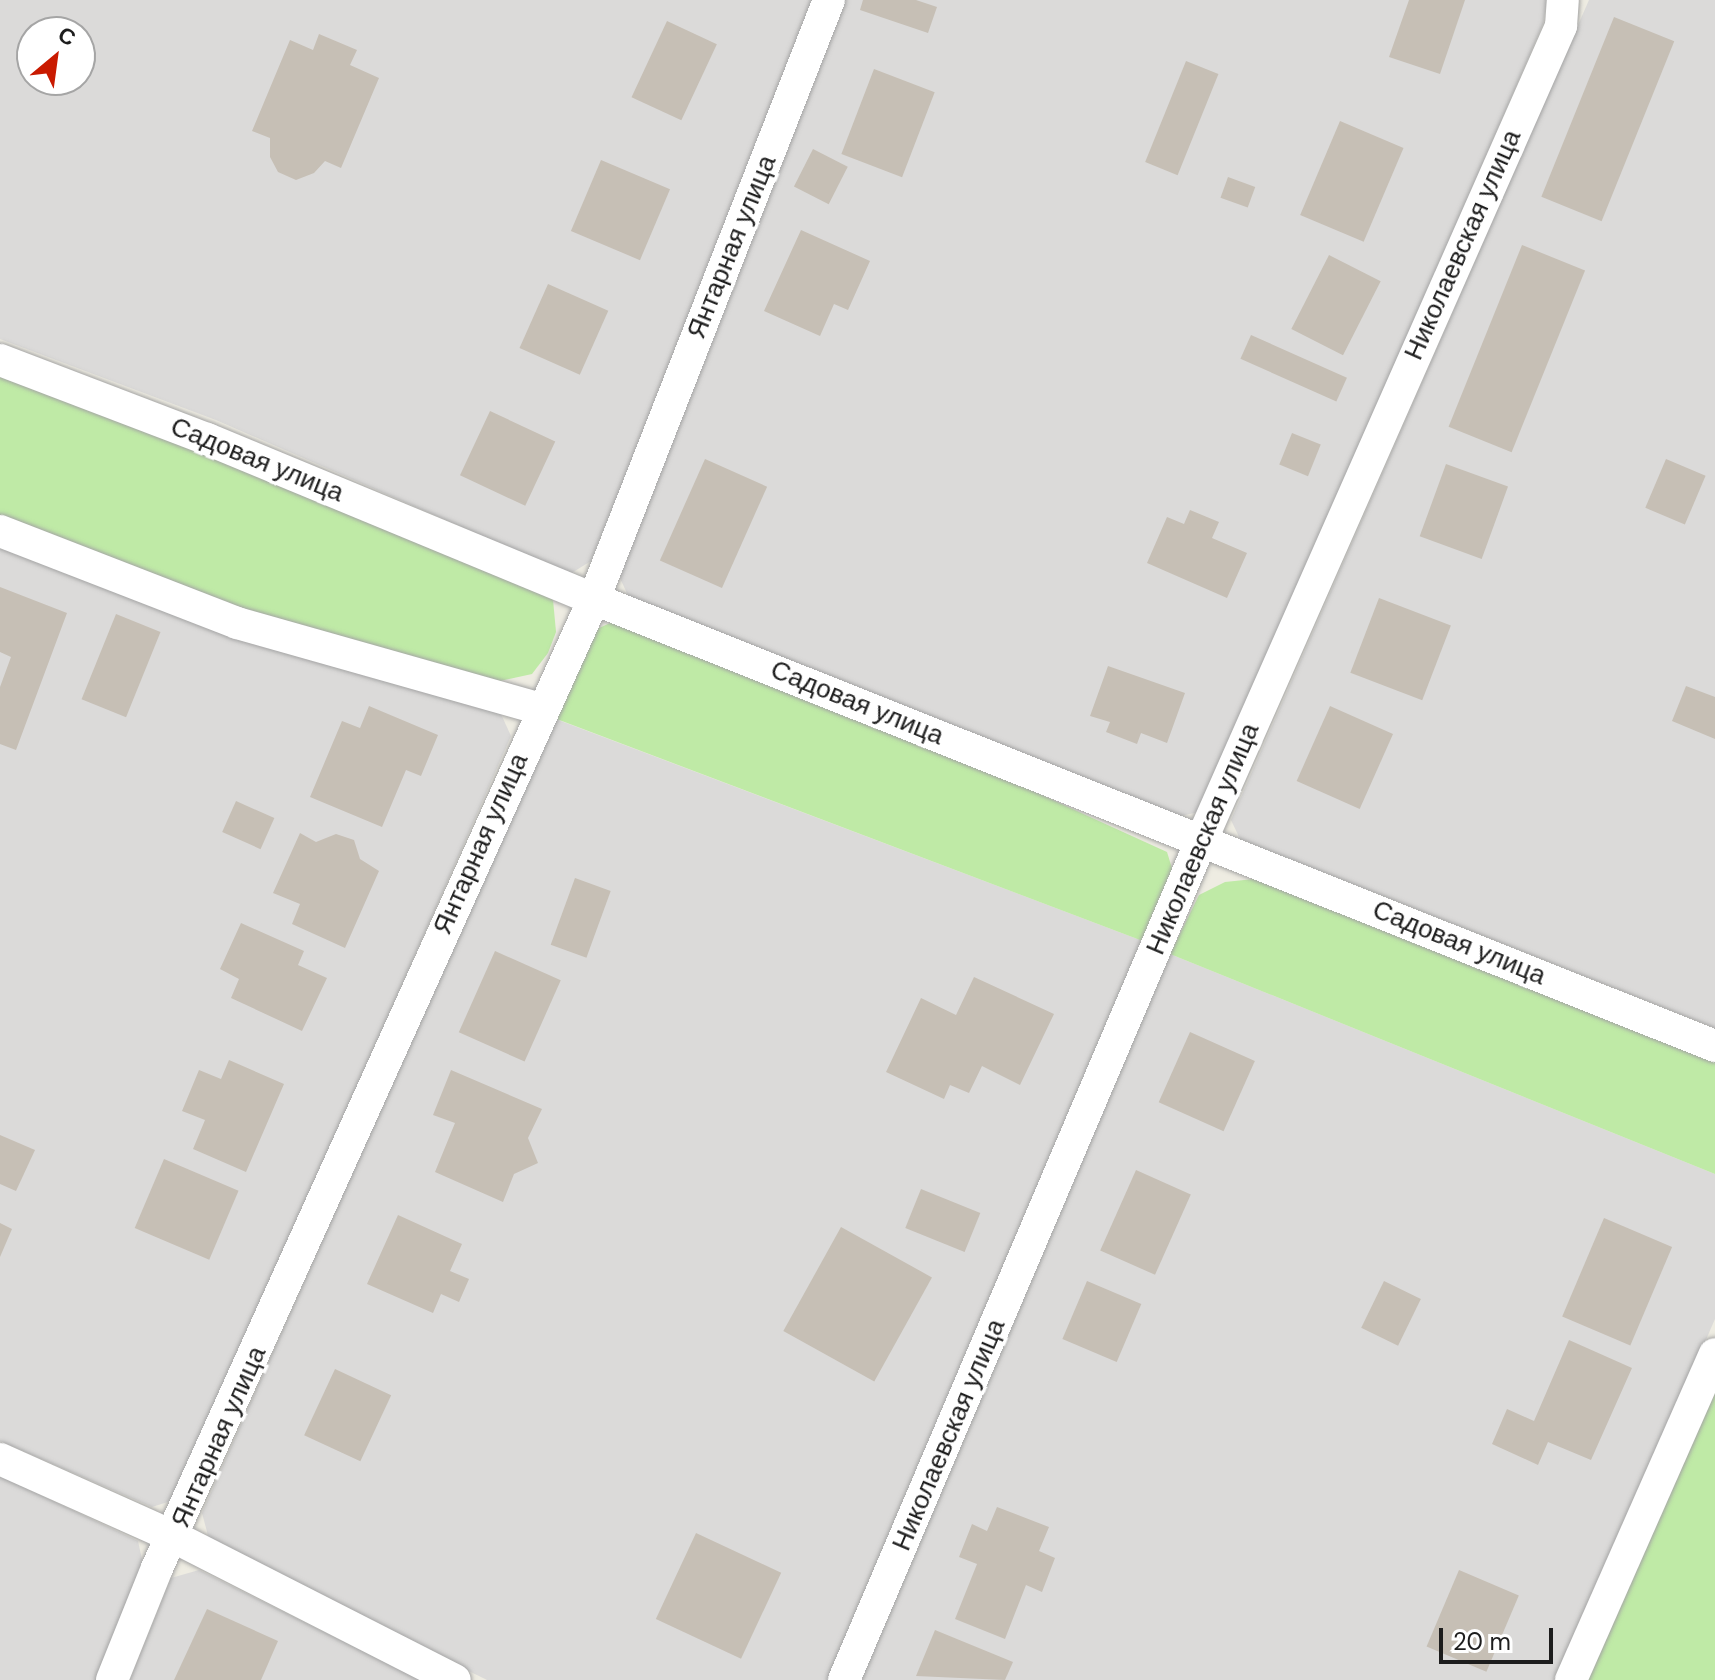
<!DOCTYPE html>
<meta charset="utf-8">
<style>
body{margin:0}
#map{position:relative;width:1715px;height:1680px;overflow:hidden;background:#eeece2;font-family:"DM Sans",sans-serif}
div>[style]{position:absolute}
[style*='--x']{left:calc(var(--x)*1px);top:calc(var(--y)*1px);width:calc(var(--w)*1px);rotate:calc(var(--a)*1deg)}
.residential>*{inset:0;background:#dbdad9}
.grass>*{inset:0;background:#bfeaa6}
.building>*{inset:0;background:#c6bfb5;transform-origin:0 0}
.roads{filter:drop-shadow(0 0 2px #a4a4a4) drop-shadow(0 0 2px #a4a4a4)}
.street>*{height:32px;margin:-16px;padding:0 16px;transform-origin:16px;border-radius:16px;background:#fff}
span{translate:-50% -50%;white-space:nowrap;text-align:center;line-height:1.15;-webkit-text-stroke:7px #fff;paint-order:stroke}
.street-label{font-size:26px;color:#1d1d1d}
.north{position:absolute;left:16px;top:16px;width:80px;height:80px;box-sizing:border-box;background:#fff;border:2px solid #a5a5a5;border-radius:50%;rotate:29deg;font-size:22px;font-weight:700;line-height:32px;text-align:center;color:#1d1d1d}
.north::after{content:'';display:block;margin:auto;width:28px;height:36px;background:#c91a00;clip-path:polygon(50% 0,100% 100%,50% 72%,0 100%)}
.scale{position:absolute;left:1439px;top:1628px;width:114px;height:36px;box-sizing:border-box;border:4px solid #1d1d1d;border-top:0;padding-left:10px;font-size:24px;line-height:28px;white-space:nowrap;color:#1d1d1d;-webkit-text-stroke:6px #fff;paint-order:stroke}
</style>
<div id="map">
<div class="residential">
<i style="clip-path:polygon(evenodd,0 0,819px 0,591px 561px,570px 574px,216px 420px,0 339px,0 0,32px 32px,80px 32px,80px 80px,32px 80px,32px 32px)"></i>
<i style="clip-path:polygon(844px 0,1547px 0,1543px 24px,1203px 811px,1181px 816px,629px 598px,616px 569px)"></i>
<i style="clip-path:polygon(1589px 0,1715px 0,1715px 1028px,1240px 839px,1231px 820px)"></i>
<i style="clip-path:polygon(0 541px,500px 712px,511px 736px,177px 1499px,152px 1507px,0 1441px)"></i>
<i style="clip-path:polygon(553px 718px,1148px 943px,831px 1680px,487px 1680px,210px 1543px,202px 1513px)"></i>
<i style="clip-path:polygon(1170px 954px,1715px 1174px,1715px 1319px,1558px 1680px,860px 1680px)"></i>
<i style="clip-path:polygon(0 1476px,138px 1541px,143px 1564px,96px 1680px,0 1680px)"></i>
<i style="clip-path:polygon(199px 1570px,421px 1680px,130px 1680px,171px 1578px)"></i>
</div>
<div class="grass">
<i style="clip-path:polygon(0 373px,505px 573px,553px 600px,556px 632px,548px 653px,532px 674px,500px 681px,458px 675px,242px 608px,0 515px)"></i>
<i style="clip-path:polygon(619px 619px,945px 751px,1167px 852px,1175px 878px,1148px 943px,554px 718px,588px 633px)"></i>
<i style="clip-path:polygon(1254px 879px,1715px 1060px,1715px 1174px,1170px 954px,1199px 895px,1225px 882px)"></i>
<i style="clip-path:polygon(1715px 1383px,1715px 1680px,1580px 1680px)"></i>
</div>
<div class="building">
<i style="clip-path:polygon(863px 0,916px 0,937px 7px,928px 33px,860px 10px)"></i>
<i style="clip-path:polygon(1409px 0,1465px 0,1440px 74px,1389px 57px)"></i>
<i style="left:1614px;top:17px;width:65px;height:194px;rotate:22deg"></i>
<i style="left:667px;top:21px;width:55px;height:84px;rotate:25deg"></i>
<i style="clip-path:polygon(319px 34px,357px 50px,350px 65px,379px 78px,341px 168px,325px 161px,314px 173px,296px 180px,278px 172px,270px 157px,270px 138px,252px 131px,290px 40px,313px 50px)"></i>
<i style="left:1186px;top:61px;width:35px;height:109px;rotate:22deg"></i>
<i style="left:874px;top:69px;width:65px;height:91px;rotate:21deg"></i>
<i style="left:1340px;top:121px;width:69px;height:102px;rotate:23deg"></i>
<i style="left:813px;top:149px;width:39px;height:42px;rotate:27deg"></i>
<i style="left:601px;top:160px;width:75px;height:77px;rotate:23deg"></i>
<i style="left:1228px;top:177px;width:29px;height:22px;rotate:20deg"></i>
<i style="clip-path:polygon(801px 230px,870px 261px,848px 310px,834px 304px,820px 336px,764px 311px)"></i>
<i style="left:1522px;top:245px;width:68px;height:196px;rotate:22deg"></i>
<i style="left:1329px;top:255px;width:58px;height:83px;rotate:27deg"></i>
<i style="left:548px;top:284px;width:66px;height:70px;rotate:24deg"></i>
<i style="left:1251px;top:335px;width:105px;height:26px;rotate:24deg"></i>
<i style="left:490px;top:411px;width:72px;height:71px;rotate:25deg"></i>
<i style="left:1292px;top:433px;width:31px;height:34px;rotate:22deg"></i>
<i style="left:705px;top:459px;width:68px;height:111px;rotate:24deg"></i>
<i style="left:1666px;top:459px;width:43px;height:53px;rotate:23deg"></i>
<i style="left:1446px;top:464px;width:66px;height:77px;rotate:20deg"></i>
<i style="clip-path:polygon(1190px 510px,1219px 522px,1212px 538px,1247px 553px,1227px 598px,1147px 563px,1167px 517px,1184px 524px)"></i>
<i style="clip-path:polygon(0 587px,67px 613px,16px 750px,0 744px,0 687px,11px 657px,0 652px)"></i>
<i style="left:1379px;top:598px;width:77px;height:80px;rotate:21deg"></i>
<i style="left:116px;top:614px;width:48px;height:92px;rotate:22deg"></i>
<i style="clip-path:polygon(1108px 666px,1185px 693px,1167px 743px,1141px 733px,1137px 744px,1106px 732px,1110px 722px,1090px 716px)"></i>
<i style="clip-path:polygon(1686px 686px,1715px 697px,1715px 739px,1672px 721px)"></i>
<i style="clip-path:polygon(369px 706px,438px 735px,421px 776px,406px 770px,382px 827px,310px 797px,342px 721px,360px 728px)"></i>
<i style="left:1330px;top:706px;width:69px;height:82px;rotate:24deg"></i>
<i style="left:236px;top:801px;width:42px;height:34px;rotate:24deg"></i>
<i style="clip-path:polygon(300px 833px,316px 842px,336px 834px,354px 840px,360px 859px,379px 871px,345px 948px,292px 924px,300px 904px,273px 893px)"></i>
<i style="left:575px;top:878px;width:38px;height:71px;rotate:20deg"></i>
<i style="clip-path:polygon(241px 923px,304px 951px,298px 965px,327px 978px,302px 1031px,231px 998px,239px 979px,220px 969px)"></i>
<i style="left:495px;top:951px;width:72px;height:89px;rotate:24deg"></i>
<i style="clip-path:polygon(974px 977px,1054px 1014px,1020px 1085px,982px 1066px,969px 1093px,950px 1085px,944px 1099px,886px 1072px,921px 998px,956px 1015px)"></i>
<i style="left:1190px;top:1032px;width:71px;height:77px;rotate:24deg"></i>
<i style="clip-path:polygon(229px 1060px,284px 1084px,246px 1172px,193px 1149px,205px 1120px,182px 1111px,199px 1070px,221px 1079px)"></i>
<i style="clip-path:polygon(451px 1070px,542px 1109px,528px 1138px,538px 1163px,514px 1174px,503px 1202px,435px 1172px,455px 1123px,433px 1115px)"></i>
<i style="clip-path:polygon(0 1135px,35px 1150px,16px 1191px,0 1184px)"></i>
<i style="left:164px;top:1159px;width:81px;height:75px;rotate:23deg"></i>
<i style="left:1136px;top:1170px;width:60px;height:88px;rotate:24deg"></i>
<i style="left:921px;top:1189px;width:64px;height:42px;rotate:22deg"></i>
<i style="clip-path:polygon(398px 1215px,462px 1244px,450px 1271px,469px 1279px,459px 1302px,441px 1294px,433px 1313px,367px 1284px)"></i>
<i style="left:1604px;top:1218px;width:74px;height:107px;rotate:23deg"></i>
<i style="clip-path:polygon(0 1223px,12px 1229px,0 1257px)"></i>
<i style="left:841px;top:1227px;width:104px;height:119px;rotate:29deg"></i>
<i style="left:1087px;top:1281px;width:59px;height:63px;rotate:23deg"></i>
<i style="left:1384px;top:1281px;width:41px;height:52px;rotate:26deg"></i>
<i style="clip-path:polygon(1569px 1340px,1632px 1368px,1591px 1460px,1548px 1442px,1538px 1465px,1492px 1444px,1507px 1409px,1534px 1421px)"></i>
<i style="left:335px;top:1369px;width:62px;height:73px;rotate:25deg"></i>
<i style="clip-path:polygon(997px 1507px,1049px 1527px,1039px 1551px,1055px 1558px,1042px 1592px,1026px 1585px,1005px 1639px,955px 1619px,977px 1564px,959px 1557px,972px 1524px,987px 1531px)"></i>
<i style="left:696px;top:1533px;width:94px;height:95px;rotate:25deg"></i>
<i style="left:1459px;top:1570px;width:65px;height:83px;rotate:23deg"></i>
<i style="clip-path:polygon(207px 1609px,278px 1641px,261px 1680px,174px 1680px)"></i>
<i style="clip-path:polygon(935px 1630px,1013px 1662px,1005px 1680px,916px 1676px)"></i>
</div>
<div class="roads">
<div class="street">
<i style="--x:0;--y:360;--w:222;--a:20.9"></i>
<i style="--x:207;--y:439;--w:419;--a:22.5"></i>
<i style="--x:594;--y:599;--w:1207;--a:21.74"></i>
<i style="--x:0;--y:531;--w:254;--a:21.2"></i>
<i style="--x:237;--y:623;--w:315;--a:15.8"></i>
<i style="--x:0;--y:1459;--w:191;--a:24.1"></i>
<i style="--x:174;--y:1537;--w:315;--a:27"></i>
<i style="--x:112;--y:1680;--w:121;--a:-68.1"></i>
<i style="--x:157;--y:1568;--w:1063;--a:-65.73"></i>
<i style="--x:594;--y:599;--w:643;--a:-68.58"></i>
<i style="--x:844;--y:1680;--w:914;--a:-66.94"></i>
<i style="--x:1202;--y:839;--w:889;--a:-66.17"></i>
<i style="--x:1561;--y:26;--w:26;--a:-86"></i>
<i style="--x:1571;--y:1680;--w:356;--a:-66.2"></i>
</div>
</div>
<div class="street-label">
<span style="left:1463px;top:245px;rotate:-66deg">Николаевская улица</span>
<span style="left:732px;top:247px;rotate:-68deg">Янтарная улица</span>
<span style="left:257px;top:460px;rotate:22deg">Садовая улица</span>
<span style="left:857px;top:703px;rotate:22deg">Садовая улица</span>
<span style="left:1203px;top:839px;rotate:-67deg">Николаевская улица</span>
<span style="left:481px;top:844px;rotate:-66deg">Янтарная улица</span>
<span style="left:1459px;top:943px;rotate:22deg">Садовая улица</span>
<span style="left:949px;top:1435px;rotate:-67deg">Николаевская улица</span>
<span style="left:219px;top:1437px;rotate:-66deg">Янтарная улица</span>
</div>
<div class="north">С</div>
<div class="scale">20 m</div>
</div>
